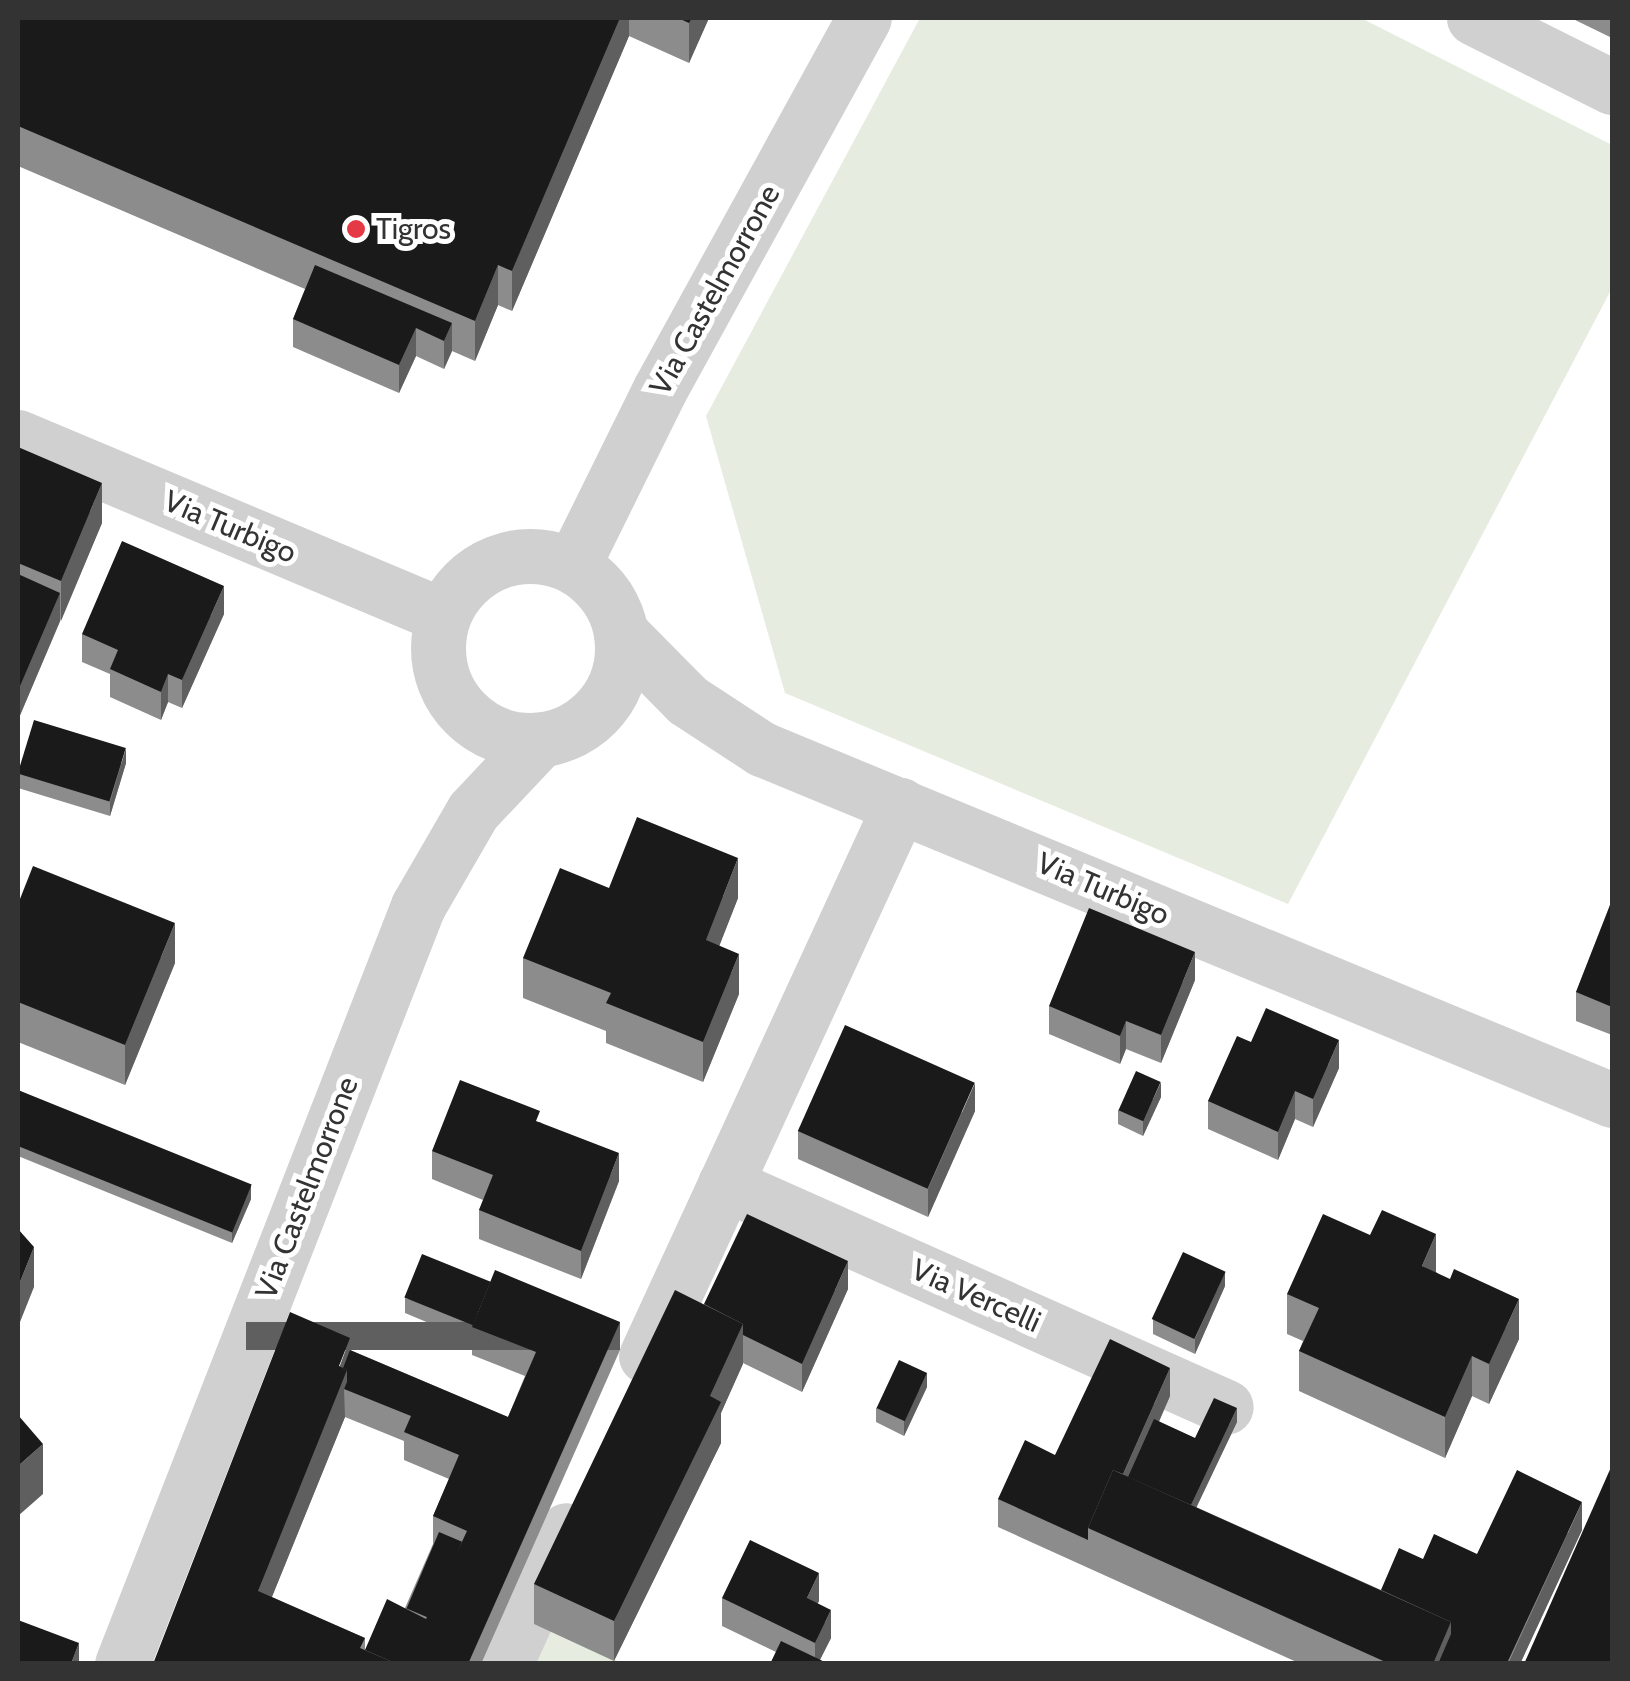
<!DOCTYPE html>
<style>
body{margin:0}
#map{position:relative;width:1630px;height:1681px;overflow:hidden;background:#fff;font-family:Cabin,sans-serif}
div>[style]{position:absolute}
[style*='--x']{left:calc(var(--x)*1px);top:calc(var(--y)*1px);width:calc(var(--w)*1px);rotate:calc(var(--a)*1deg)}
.green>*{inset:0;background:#e6ecdf}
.minor>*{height:55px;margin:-27.5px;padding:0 27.5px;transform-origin:27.5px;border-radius:27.5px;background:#d0d0d0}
.minor>.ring{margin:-27.5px;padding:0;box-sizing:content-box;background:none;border:55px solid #d0d0d0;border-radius:50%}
.wall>*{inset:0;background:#8c8c8c}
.shaded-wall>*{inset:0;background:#5f5f5f;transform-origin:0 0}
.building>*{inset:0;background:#1a1a1a;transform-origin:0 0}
.dots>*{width:28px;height:28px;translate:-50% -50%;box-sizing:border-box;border:5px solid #fff;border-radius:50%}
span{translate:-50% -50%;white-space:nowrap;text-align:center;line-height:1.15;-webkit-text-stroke:10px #fff;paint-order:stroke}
.poi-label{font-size:30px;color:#333}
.left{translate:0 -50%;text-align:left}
.street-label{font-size:30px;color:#333}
.frame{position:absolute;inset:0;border:20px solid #333;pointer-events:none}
</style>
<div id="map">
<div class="green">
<i style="clip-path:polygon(920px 18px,1361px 18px,1612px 145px,1612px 288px,1288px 904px,785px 693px,706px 416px)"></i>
<i style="clip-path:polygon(538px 1625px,622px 1663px,523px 1664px)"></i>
</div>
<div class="minor">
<i style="--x:1474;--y:18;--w:154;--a:26.6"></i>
<i style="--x:18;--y:437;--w:461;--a:22.8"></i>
<i class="ring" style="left:438px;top:556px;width:129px;height:129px"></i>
<i style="--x:573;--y:565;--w:196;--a:-63.7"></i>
<i style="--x:660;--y:389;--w:423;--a:-61.2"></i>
<i style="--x:621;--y:633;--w:94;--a:45.4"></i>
<i style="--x:687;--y:700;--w:90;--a:33.2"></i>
<i style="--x:762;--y:749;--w:920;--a:22.44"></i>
<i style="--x:725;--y:1184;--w:548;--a:23.99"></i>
<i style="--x:646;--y:1356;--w:607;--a:-65.25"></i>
<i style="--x:122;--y:1664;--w:814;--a:-68.67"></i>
<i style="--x:418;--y:906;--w:110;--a:-59.9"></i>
<i style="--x:473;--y:811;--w:98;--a:-46.7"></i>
<i style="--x:505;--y:1664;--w:147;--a:-65.5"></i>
</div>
<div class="wall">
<i style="clip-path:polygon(19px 18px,709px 18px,689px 63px,629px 36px,512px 311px,498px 305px,475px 361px,452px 351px,444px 369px,416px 356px,399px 393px,293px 347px,293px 319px,305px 289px,18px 166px)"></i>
<i style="clip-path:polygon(1571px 18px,1612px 18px,1612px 38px)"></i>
<i style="clip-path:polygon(18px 447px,102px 523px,18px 720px)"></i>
<i style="clip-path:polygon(224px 614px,182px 708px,168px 702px,161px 720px,110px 697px,110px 674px,82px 662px,82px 634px)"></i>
<i style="clip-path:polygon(126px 763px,110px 816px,18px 788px,18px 774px)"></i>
<i style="clip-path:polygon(609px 888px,738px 898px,719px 946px,739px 994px,703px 1082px,606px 1043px,606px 1031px,523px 998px,523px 958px)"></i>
<i style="clip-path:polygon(1612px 900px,1612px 1035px,1576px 1021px,1576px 992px)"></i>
<i style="clip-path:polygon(18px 904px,175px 963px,125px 1085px,18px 1042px)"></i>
<i style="clip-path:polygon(1195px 980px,1161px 1063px,1126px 1049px,1120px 1064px,1049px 1034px,1049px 1006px)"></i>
<i style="clip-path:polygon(1251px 1042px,1339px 1068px,1313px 1127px,1295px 1119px,1278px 1160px,1208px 1129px,1208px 1101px)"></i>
<i style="clip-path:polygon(18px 1090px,251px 1199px,232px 1243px,18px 1156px)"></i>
<i style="clip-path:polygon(1161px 1097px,1143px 1136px,1118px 1124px,1118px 1110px)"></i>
<i style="clip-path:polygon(975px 1111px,928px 1217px,798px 1159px,798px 1131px)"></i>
<i style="clip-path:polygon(540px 1122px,619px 1181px,581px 1279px,479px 1239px,479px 1210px,483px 1200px,432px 1179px,432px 1151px)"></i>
<i style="clip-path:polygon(1436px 1272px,1519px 1339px,1489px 1404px,1472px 1396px,1445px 1458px,1299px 1391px,1299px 1351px,1303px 1341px,1287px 1334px,1287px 1294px)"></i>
<i style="clip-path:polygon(1225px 1286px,1195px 1354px,1153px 1334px,1153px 1320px)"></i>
<i style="clip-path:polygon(848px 1289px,802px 1392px,743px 1363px,721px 1413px,721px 1443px,614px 1661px,534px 1624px,534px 1584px,704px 1304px)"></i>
<i style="clip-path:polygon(evenodd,405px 1298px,620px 1350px,481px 1664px,153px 1664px,350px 1350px,508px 1417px,525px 1376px,472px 1355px,472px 1341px,405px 1313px,405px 1298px,345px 1417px,404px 1441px,404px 1460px,449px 1479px,433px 1516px,433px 1544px,405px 1608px,365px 1650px,365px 1638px,272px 1597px,345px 1417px)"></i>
<i style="clip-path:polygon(927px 1387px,904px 1436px,876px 1422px,876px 1408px)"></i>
<i style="clip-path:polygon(1170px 1396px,1159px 1422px,1195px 1438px,1237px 1422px,1196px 1507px,1381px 1590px,1423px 1559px,1477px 1554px,1582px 1530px,1520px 1664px,1301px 1664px,998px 1527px,998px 1499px,1055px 1455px)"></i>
<i style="clip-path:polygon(722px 1598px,819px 1601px,817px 1603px,831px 1638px,820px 1659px,776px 1652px,722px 1626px)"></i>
</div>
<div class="shaded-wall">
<i style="clip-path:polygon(620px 18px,629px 18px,629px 36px,512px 311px,512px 271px)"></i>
<i style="clip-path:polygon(692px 18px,709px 18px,689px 63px,689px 23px)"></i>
<i style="clip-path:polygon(498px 265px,498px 305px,475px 361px,475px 321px)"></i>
<i style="clip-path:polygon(452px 323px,452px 351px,444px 369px,444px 341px)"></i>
<i style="clip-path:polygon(416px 328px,416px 356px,399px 393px,399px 365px)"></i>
<i style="clip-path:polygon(102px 483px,102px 523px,61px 621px,61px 581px)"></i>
<i style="clip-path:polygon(224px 586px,224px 614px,182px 708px,182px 680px)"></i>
<i style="clip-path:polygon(60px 593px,60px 621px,18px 720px,18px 691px)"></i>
<i style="clip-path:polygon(168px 674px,168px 702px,161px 720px,161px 692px)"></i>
<i style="clip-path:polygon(126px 748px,126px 763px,110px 816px,110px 802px)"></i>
<i style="clip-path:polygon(738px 858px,738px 898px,706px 980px,706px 940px)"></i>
<i style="clip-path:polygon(175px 923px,175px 963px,125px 1085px,125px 1045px)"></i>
<i style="clip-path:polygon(1195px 952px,1195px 980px,1161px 1063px,1161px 1035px)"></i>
<i style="clip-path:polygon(739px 954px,739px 994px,703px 1082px,703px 1042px)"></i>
<i style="clip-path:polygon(1126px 1021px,1126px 1049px,1120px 1064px,1120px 1036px)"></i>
<i style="clip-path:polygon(1339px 1040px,1339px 1068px,1313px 1127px,1313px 1099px)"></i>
<i style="clip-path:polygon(1161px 1082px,1161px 1097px,1143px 1136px,1143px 1121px)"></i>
<i style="clip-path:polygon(975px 1083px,975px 1111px,928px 1217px,928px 1189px)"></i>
<i style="clip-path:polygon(1295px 1091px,1295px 1119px,1278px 1160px,1278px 1132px)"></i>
<i style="clip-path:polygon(619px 1153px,619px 1181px,581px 1279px,581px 1251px)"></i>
<i style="clip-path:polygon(251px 1185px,251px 1199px,232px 1243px,232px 1229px)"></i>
<i style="clip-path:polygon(1436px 1234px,1436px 1275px,1422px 1266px)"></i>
<i style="clip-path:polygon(34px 1247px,34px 1287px,18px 1327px,18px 1287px)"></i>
<i style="clip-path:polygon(848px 1261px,848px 1289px,802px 1392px,802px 1364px)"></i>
<i style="clip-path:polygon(1225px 1272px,1225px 1286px,1195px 1354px,1195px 1339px)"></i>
<i style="clip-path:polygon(1519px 1299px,1519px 1339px,1489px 1404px,1489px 1364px)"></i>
<i style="left:620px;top:1322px;width:28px;height:374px;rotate:90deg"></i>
<i style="clip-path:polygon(743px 1324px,743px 1364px,721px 1413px,721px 1443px,614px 1661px,614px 1621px,710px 1396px)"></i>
<i style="clip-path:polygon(350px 1338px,350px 1378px,344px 1389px,345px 1417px,258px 1631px,258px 1591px)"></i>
<i style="clip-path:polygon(1472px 1356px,1472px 1396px,1445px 1458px,1445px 1417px)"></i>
<i style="clip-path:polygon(1170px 1368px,1170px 1396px,1124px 1500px,1119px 1484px)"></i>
<i style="clip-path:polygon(927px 1373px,927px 1387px,904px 1436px,904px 1422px)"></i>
<i style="clip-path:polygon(1237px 1408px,1237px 1422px,1181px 1540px,1181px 1526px)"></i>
<i style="clip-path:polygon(43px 1444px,43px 1494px,18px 1516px,18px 1466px)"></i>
<i style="clip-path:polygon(1582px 1502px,1582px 1530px,1520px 1664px,1508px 1664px)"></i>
<i style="clip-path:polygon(819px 1573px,819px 1601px,807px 1626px,807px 1598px)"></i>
<i style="clip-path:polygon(831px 1610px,831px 1638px,818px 1664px,815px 1664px,815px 1643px)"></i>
<i style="clip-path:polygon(1451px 1622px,1451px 1664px,1433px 1664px)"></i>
<i style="clip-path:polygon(79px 1643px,79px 1664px,71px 1664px)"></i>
</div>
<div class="building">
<i style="clip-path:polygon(19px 18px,620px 18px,512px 271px,498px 265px,475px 321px,18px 126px)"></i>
<i style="clip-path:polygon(678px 18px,692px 18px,689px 23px)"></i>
<i style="clip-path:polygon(315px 265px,452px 323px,444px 341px,416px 328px,399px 365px,293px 319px)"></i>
<i style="clip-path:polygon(18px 447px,102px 483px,61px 581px,18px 563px)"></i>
<i style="clip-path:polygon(122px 541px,224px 586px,182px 680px,168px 674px,161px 692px,110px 669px,118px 650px,82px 634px)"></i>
<i style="clip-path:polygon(18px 574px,60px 593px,18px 691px)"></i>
<i style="left:34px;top:720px;width:96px;height:56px;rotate:17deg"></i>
<i style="clip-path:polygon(637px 817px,738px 858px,706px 940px,739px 954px,703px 1042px,606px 1003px,611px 993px,523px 958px,560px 868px,609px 888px)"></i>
<i style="clip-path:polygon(33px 866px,175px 923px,125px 1045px,18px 1002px,18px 904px)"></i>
<i style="clip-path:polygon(1612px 900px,1612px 1007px,1576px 992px)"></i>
<i style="clip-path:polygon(1089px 908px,1195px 952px,1161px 1035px,1126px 1021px,1120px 1036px,1049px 1006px)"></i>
<i style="clip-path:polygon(1266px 1008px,1339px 1040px,1313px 1099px,1295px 1091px,1278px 1132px,1208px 1101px,1237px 1036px,1251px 1042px)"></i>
<i style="left:845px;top:1025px;width:142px;height:116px;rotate:24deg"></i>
<i style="left:1136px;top:1071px;width:27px;height:43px;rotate:24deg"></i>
<i style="clip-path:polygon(460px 1080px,540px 1111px,536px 1121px,619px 1153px,581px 1251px,479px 1210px,493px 1175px,432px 1151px)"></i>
<i style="left:18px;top:1090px;width:252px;height:52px;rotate:22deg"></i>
<i style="clip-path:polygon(1382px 1210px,1436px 1234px,1422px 1266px,1450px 1279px,1454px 1269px,1519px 1299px,1489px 1364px,1472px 1356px,1445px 1417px,1299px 1351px,1319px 1308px,1287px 1294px,1323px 1214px,1370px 1235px)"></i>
<i style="clip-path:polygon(747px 1214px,848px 1261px,802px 1364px,743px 1335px,743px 1324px,704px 1304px)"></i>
<i style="clip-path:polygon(18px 1229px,34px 1247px,18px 1287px)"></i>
<i style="left:1183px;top:1252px;width:47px;height:74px;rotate:25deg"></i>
<i style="left:422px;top:1254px;width:74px;height:47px;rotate:22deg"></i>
<i style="clip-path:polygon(495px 1270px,620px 1322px,468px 1664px,397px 1664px,365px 1650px,387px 1599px,426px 1619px,467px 1531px,433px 1516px,459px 1455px,404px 1432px,411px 1416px,344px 1389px,347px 1382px,347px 1370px,343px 1368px,350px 1350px,508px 1417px,536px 1352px,472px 1327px)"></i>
<i style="clip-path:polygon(675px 1290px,743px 1324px,710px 1396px,721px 1402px,614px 1621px,534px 1584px)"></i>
<i style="clip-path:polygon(290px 1312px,350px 1338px,339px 1366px,347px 1370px,258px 1591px,365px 1638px,360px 1648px,397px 1664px,153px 1664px)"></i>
<i style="clip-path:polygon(1110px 1339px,1170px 1368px,1123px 1474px,1113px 1470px,1088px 1528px,1088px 1540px,998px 1499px,1025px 1440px,1055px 1455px)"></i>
<i style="left:899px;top:1360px;width:31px;height:53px;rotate:25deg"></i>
<i style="clip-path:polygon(1214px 1398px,1237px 1408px,1191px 1505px,1128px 1477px,1154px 1419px,1195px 1438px)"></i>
<i style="clip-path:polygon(18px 1415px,43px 1444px,18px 1466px)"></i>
<i style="clip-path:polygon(1612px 1465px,1612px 1664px,1524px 1664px)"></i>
<i style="clip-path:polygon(1113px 1470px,1451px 1622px,1433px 1664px,1390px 1664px,1088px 1528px)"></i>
<i style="clip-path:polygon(1517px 1470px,1582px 1502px,1508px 1661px,1514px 1664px,1438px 1664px,1451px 1634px,1451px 1622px,1381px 1590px,1399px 1548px,1423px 1559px,1434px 1534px,1477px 1554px)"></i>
<i style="left:439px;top:1532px;width:25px;height:83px;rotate:23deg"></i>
<i style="clip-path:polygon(750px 1540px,819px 1573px,807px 1598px,831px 1610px,815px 1643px,722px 1598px)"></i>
<i style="clip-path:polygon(18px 1620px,79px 1643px,71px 1664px,18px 1664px)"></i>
<i style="clip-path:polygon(781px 1641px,829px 1664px,770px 1664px)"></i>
</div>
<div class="dots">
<i style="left:356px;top:229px;background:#e63946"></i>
</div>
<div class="poi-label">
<span class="left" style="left:376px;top:229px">Tigros</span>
</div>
<div class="street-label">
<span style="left:715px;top:290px;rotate:-61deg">Via Castelmorrone</span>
<span style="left:230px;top:527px;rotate:23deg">Via Turbigo</span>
<span style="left:1103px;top:889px;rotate:23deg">Via Turbigo</span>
<span style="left:307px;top:1188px;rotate:-69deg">Via Castelmorrone</span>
<span style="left:976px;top:1296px;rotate:24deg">Via Vercelli</span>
</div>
<div class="frame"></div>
</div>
